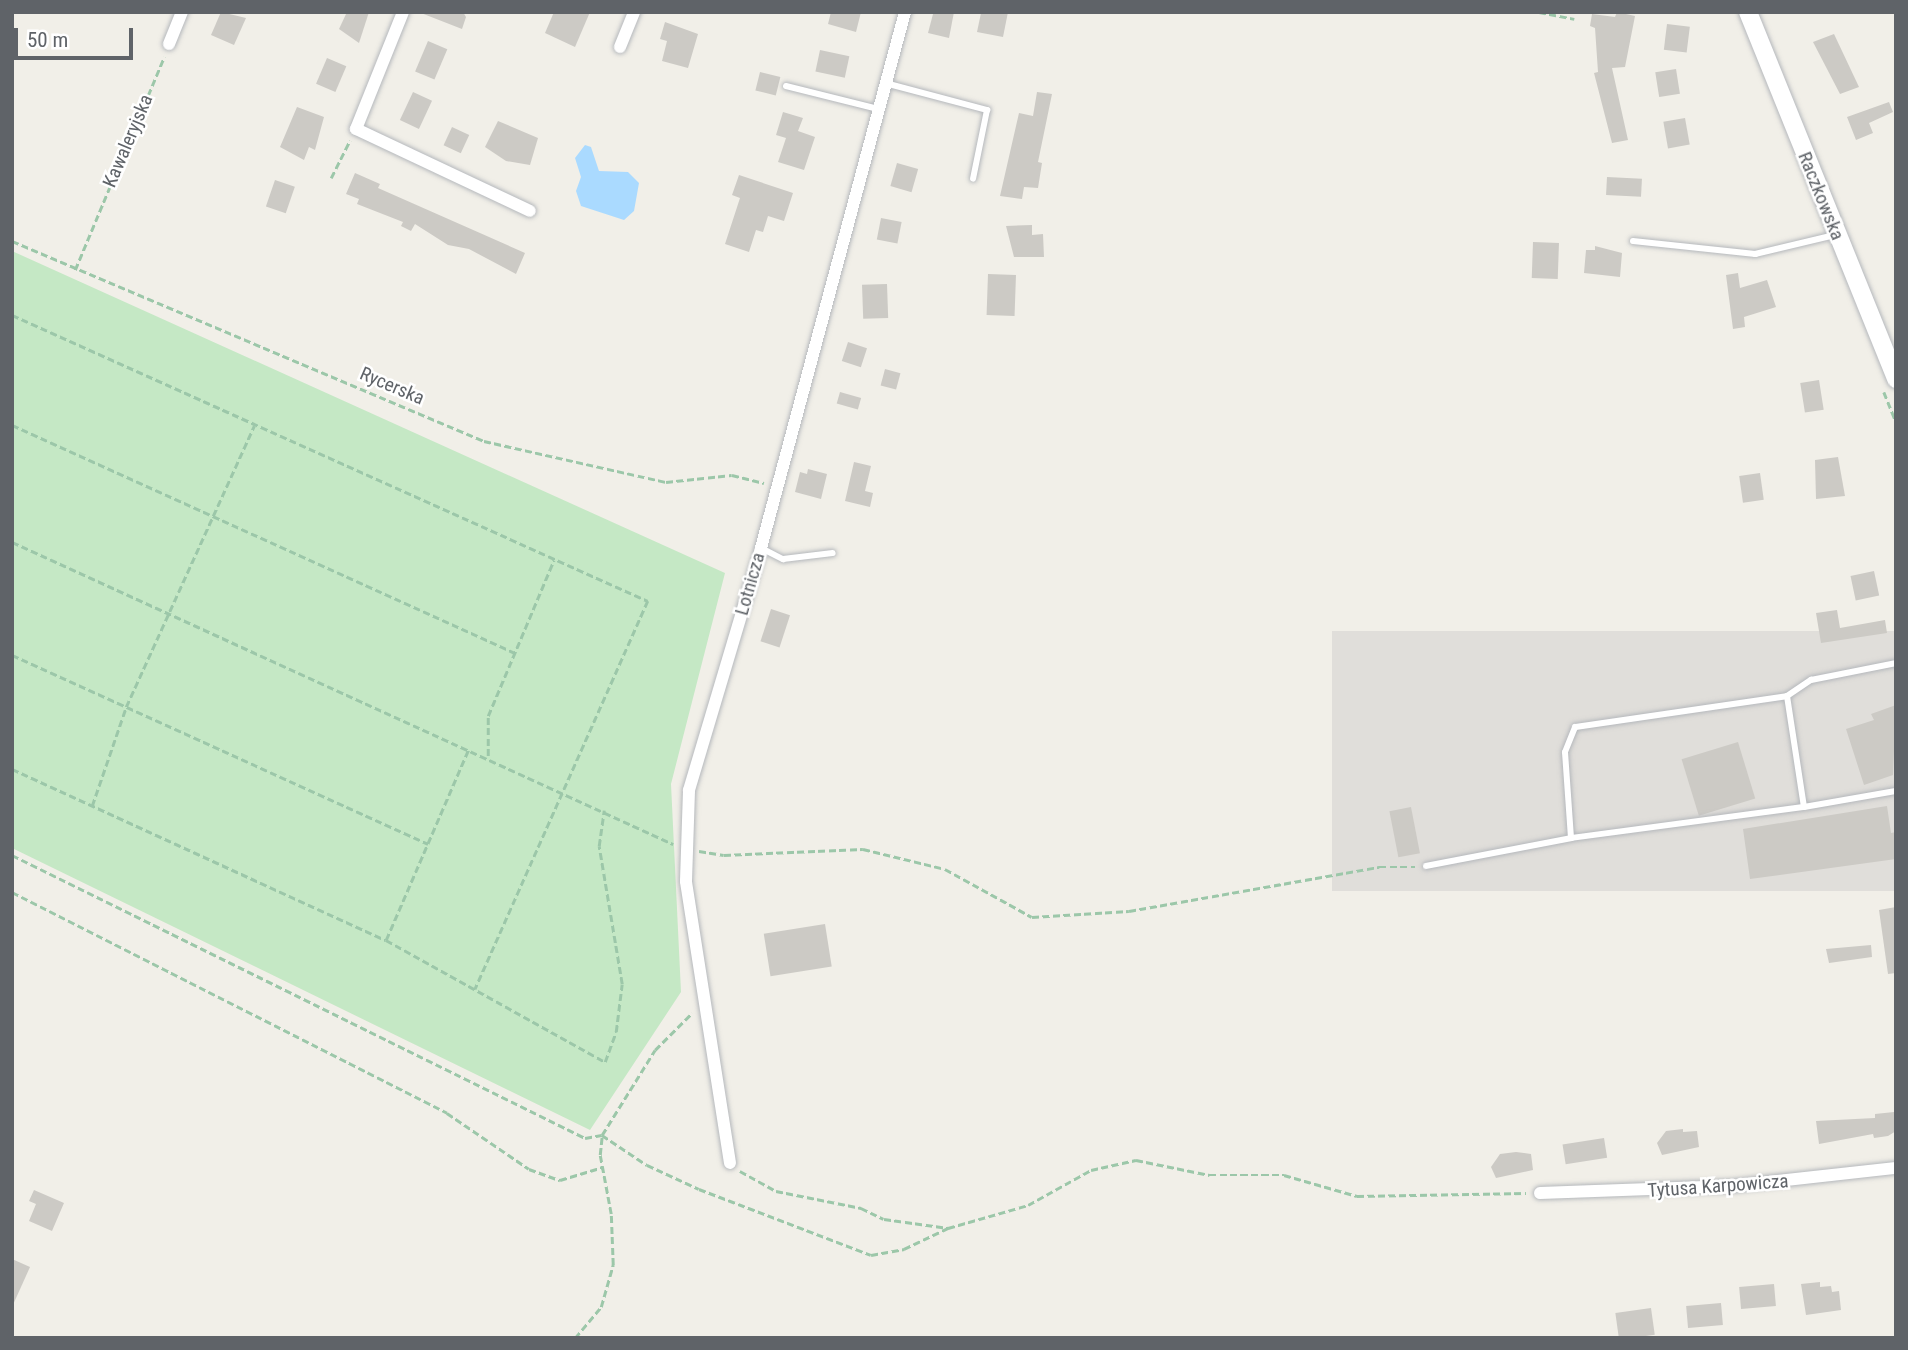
<!DOCTYPE html>
<style>
body{margin:0}
#map{position:relative;width:1908px;height:1350px;overflow:hidden;background:#f1efe8;font-family:"Roboto Condensed",sans-serif}
div>[style]{position:absolute}
[style*='--x']{left:calc(var(--x)*1px);top:calc(var(--y)*1px);width:calc(var(--w)*1px);rotate:calc(var(--a)*1deg)}
.industrial>*{inset:0;background:#e0deda;transform-origin:0 0}
.green>*{inset:0;background:#c5e8c5}
.water>*{inset:0;background:#aadaff}
.building>*{inset:0;background:#cccac5;transform-origin:0 0}
.path>*{height:2.5px;margin-top:-1.25px;transform-origin:0;background:repeating-linear-gradient(90deg,#9cc7a9 0 7px,transparent 0 10.5px)}
.roads{filter:drop-shadow(0 0 2px #b5b8bc) drop-shadow(0 0 2px #b5b8bc)}
.lane>*{height:6px;margin:-3px;padding:0 3px;transform-origin:3px;border-radius:3px;background:#fff}
.street>*{height:12px;margin:-6px;padding:0 6px;transform-origin:6px;border-radius:6px;background:#fff}
.secondary>*{height:18px;margin:-9px;padding:0 9px;transform-origin:9px;border-radius:9px;background:#fff}
span{translate:-50% -50%;white-space:nowrap;text-align:center;line-height:1.15;-webkit-text-stroke:5px #fff;paint-order:stroke}
.street-label{font-size:19px;color:#5f6368}
.frame{position:absolute;inset:0;border:14px solid #5f6368;pointer-events:none}
.scale{position:absolute;left:14px;top:28px;width:119px;height:32px;box-sizing:border-box;border:4px solid #5f6368;border-top:0;padding-left:9px;font-size:21px;line-height:24px;white-space:nowrap;color:#5f6368;-webkit-text-stroke:5px #fff;paint-order:stroke}
</style>
<div id="map">
<div class="industrial">
<i style="left:1896px;top:631px;width:260px;height:564px;rotate:90deg"></i>
</div>
<div class="green">
<i style="clip-path:polygon(12px 251px,725px 573px,671px 784px,681px 992px,590px 1130px,12px 848px)"></i>
</div>
<div class="water">
<i style="clip-path:polygon(585px 145px,591px 147px,599px 171px,628px 172px,639px 183px,634px 211px,624px 220px,581px 206px,576px 191px,581px 177px,575px 158px)"></i>
</div>
<div class="building">
<i style="clip-path:polygon(221px 12px,246px 18px,234px 45px,211px 35px)"></i>
<i style="clip-path:polygon(347px 12px,369px 12px,359px 43px,339px 29px)"></i>
<i style="clip-path:polygon(463px 12px,466px 17px,462px 29px,421px 13px)"></i>
<i style="clip-path:polygon(554px 12px,590px 12px,575px 47px,545px 33px)"></i>
<i style="clip-path:polygon(831px 12px,861px 12px,856px 32px,828px 24px)"></i>
<i style="clip-path:polygon(940px 12px,954px 12px,949px 38px,928px 33px,933px 14px)"></i>
<i style="clip-path:polygon(992px 12px,1008px 12px,1003px 37px,977px 32px,981px 13px)"></i>
<i style="clip-path:polygon(1617px 12px,1635px 16px,1625px 67px,1612px 68px,1628px 140px,1612px 143px,1594px 73px,1598px 72px,1595px 28px,1590px 26px,1592px 14px,1615px 17px)"></i>
<i style="clip-path:polygon(665px 22px,698px 34px,688px 68px,662px 61px,667px 41px,660px 39px)"></i>
<i style="left:1667px;top:24px;width:23px;height:26px;rotate:7deg"></i>
<i style="clip-path:polygon(1834px 34px,1859px 87px,1840px 94px,1813px 42px)"></i>
<i style="left:428px;top:41px;width:21px;height:33px;rotate:23deg"></i>
<i style="left:820px;top:50px;width:30px;height:22px;rotate:12deg"></i>
<i style="left:327px;top:58px;width:21px;height:28px;rotate:23deg"></i>
<i style="left:1676px;top:69px;width:25px;height:21px;rotate:81deg"></i>
<i style="left:760px;top:72px;width:21px;height:19px;rotate:14deg"></i>
<i style="left:413px;top:92px;width:21px;height:31px;rotate:25deg"></i>
<i style="clip-path:polygon(1037px 92px,1052px 94px,1038px 162px,1042px 163px,1038px 188px,1024px 187px,1022px 199px,1000px 196px,1019px 113px,1033px 116px)"></i>
<i style="clip-path:polygon(1889px 102px,1893px 112px,1869px 123px,1873px 133px,1856px 140px,1847px 117px)"></i>
<i style="clip-path:polygon(297px 107px,324px 117px,315px 150px,309px 147px,304px 160px,280px 147px)"></i>
<i style="clip-path:polygon(783px 112px,803px 118px,798px 131px,815px 137px,804px 170px,778px 162px,786px 138px,776px 135px)"></i>
<i style="left:1685px;top:118px;width:27px;height:22px;rotate:80deg"></i>
<i style="clip-path:polygon(498px 121px,538px 138px,530px 165px,506px 161px,485px 147px)"></i>
<i style="left:452px;top:127px;width:19px;height:20px;rotate:25deg"></i>
<i style="left:897px;top:163px;width:22px;height:24px;rotate:16deg"></i>
<i style="clip-path:polygon(355px 173px,380px 184px,378px 188px,525px 253px,516px 274px,469px 249px,448px 245px,415px 224px,411px 231px,401px 226px,403px 222px,357px 204px,359px 199px,346px 194px)"></i>
<i style="clip-path:polygon(739px 175px,793px 193px,784px 221px,768px 216px,763px 232px,756px 230px,749px 252px,725px 244px,740px 198px,732px 195px)"></i>
<i style="left:1607px;top:177px;width:35px;height:18px;rotate:3deg"></i>
<i style="left:275px;top:180px;width:21px;height:28px;rotate:19deg"></i>
<i style="left:881px;top:218px;width:21px;height:22px;rotate:11deg"></i>
<i style="clip-path:polygon(1032px 225px,1032px 235px,1043px 234px,1044px 257px,1014px 257px,1006px 226px)"></i>
<i style="left:1533px;top:242px;width:26px;height:36px;rotate:2deg"></i>
<i style="clip-path:polygon(1595px 246px,1622px 253px,1620px 277px,1584px 273px,1586px 250px,1595px 250px)"></i>
<i style="clip-path:polygon(1738px 273px,1740px 288px,1767px 280px,1776px 307px,1744px 317px,1745px 327px,1733px 329px,1726px 275px)"></i>
<i style="left:988px;top:274px;width:28px;height:41px;rotate:2deg"></i>
<i style="left:887px;top:284px;width:34px;height:25px;rotate:88deg"></i>
<i style="left:848px;top:342px;width:20px;height:20px;rotate:18deg"></i>
<i style="left:885px;top:369px;width:16px;height:17px;rotate:15deg"></i>
<i style="left:1819px;top:380px;width:30px;height:19px;rotate:81deg"></i>
<i style="left:840px;top:392px;width:22px;height:12px;rotate:16deg"></i>
<i style="clip-path:polygon(1838px 457px,1845px 496px,1816px 499px,1815px 460px)"></i>
<i style="clip-path:polygon(854px 462px,871px 466px,865px 491px,873px 493px,870px 507px,845px 501px)"></i>
<i style="clip-path:polygon(808px 469px,827px 474px,821px 499px,795px 492px,800px 472px,807px 474px)"></i>
<i style="left:1760px;top:473px;width:27px;height:21px;rotate:82deg"></i>
<i style="left:1874px;top:571px;width:25px;height:24px;rotate:78deg"></i>
<i style="left:771px;top:609px;width:20px;height:34px;rotate:18deg"></i>
<i style="clip-path:polygon(1837px 610px,1840px 628px,1885px 620px,1887px 633px,1821px 643px,1816px 613px)"></i>
<i style="clip-path:polygon(1896px 705px,1893px 775px,1864px 785px,1846px 729px,1874px 720px,1871px 714px)"></i>
<i style="left:1738px;top:742px;width:59px;height:59px;rotate:73deg"></i>
<i style="clip-path:polygon(1887px 806px,1891px 833px,1896px 832px,1896px 859px,1750px 879px,1743px 829px)"></i>
<i style="left:1411px;top:807px;width:47px;height:22px;rotate:79deg"></i>
<i style="clip-path:polygon(1896px 907px,1896px 973px,1888px 974px,1879px 910px)"></i>
<i style="left:825px;top:924px;width:43px;height:62px;rotate:81deg"></i>
<i style="clip-path:polygon(1871px 945px,1872px 957px,1829px 963px,1826px 949px)"></i>
<i style="clip-path:polygon(1894px 1112px,1896px 1131px,1888px 1136px,1874px 1138px,1873px 1134px,1819px 1144px,1816px 1121px,1875px 1118px,1875px 1114px)"></i>
<i style="clip-path:polygon(1683px 1129px,1683px 1132px,1697px 1131px,1699px 1147px,1662px 1155px,1657px 1143px,1666px 1131px)"></i>
<i style="left:1604px;top:1138px;width:20px;height:42px;rotate:81deg"></i>
<i style="clip-path:polygon(1516px 1152px,1531px 1154px,1533px 1170px,1496px 1178px,1491px 1167px,1500px 1154px)"></i>
<i style="clip-path:polygon(34px 1190px,64px 1203px,52px 1231px,29px 1221px,36px 1204px,29px 1201px)"></i>
<i style="clip-path:polygon(12px 1259px,30px 1267px,12px 1307px)"></i>
<i style="clip-path:polygon(1820px 1282px,1820px 1287px,1831px 1286px,1832px 1292px,1839px 1291px,1841px 1310px,1806px 1315px,1801px 1284px)"></i>
<i style="left:1774px;top:1284px;width:22px;height:35px;rotate:85deg"></i>
<i style="left:1721px;top:1303px;width:22px;height:35px;rotate:85deg"></i>
<i style="left:1651px;top:1308px;width:27px;height:36px;rotate:82deg"></i>
</div>
<div class="path">
<i style="--x:1539;--y:12;--w:36;--a:11"></i>
<i style="--x:331;--y:178;--w:42;--a:-63.4"></i>
<i style="--x:12;--y:241;--w:513;--a:22.96"></i>
<i style="--x:484;--y:441;--w:187;--a:12.7"></i>
<i style="--x:666;--y:482;--w:66;--a:-6.1"></i>
<i style="--x:732;--y:475;--w:33;--a:14"></i>
<i style="--x:75;--y:270;--w:231;--a:-67.3"></i>
<i style="--x:12;--y:315;--w:697;--a:24.21"></i>
<i style="--x:648;--y:601;--w:425;--a:114"></i>
<i style="--x:1884;--y:392;--w:32;--a:68"></i>
<i style="--x:12;--y:425;--w:552;--a:24.38"></i>
<i style="--x:12;--y:542;--w:727;--a:24.55"></i>
<i style="--x:12;--y:655;--w:457;--a:24.4"></i>
<i style="--x:488;--y:756;--w:40;--a:-90"></i>
<i style="--x:488;--y:716;--w:169;--a:-67.1"></i>
<i style="--x:12;--y:769;--w:411;--a:24.6"></i>
<i style="--x:386;--y:940;--w:251;--a:29.1"></i>
<i style="--x:605;--y:1062;--w:32;--a:-70"></i>
<i style="--x:616;--y:1032;--w:48;--a:-82.9"></i>
<i style="--x:622;--y:984;--w:140;--a:-99.5"></i>
<i style="--x:599;--y:846;--w:36;--a:-82"></i>
<i style="--x:92;--y:806;--w:105;--a:-71"></i>
<i style="--x:126;--y:707;--w:309;--a:-65.5"></i>
<i style="--x:699;--y:851;--w:25;--a:9"></i>
<i style="--x:724;--y:855;--w:139;--a:-2.5"></i>
<i style="--x:863;--y:849;--w:84;--a:13.7"></i>
<i style="--x:945;--y:869;--w:99;--a:28.9"></i>
<i style="--x:1032;--y:917;--w:97;--a:-3.5"></i>
<i style="--x:1129;--y:911;--w:254;--a:-10"></i>
<i style="--x:1379;--y:867;--w:36;--a:0"></i>
<i style="--x:12;--y:855;--w:639;--a:26.28"></i>
<i style="--x:585;--y:1138;--w:17;--a:-10"></i>
<i style="--x:602;--y:1135;--w:54;--a:33.7"></i>
<i style="--x:647;--y:1165;--w:57;--a:24.8"></i>
<i style="--x:699;--y:1189;--w:184;--a:21"></i>
<i style="--x:871;--y:1255;--w:34;--a:-10"></i>
<i style="--x:904;--y:1249;--w:49;--a:-25.5"></i>
<i style="--x:12;--y:892;--w:488;--a:26.9"></i>
<i style="--x:447;--y:1113;--w:99;--a:34.3"></i>
<i style="--x:529;--y:1169;--w:33;--a:20"></i>
<i style="--x:560;--y:1180;--w:45;--a:-16.8"></i>
<i style="--x:386;--y:940;--w:209;--a:-66.6"></i>
<i style="--x:740;--y:1171;--w:41;--a:29.1"></i>
<i style="--x:776;--y:1191;--w:87;--a:11.3"></i>
<i style="--x:861;--y:1208;--w:25;--a:26"></i>
<i style="--x:884;--y:1219;--w:65;--a:8"></i>
<i style="--x:948;--y:1228;--w:83;--a:-16"></i>
<i style="--x:1028;--y:1205;--w:72;--a:-29.1"></i>
<i style="--x:1091;--y:1170;--w:46;--a:-12.5"></i>
<i style="--x:1136;--y:1160;--w:75;--a:11.6"></i>
<i style="--x:1209;--y:1175;--w:75;--a:0"></i>
<i style="--x:1284;--y:1175;--w:76;--a:16"></i>
<i style="--x:1357;--y:1196;--w:169;--a:-1"></i>
<i style="--x:575;--y:1338;--w:40;--a:-50"></i>
<i style="--x:601;--y:1307;--w:44;--a:-74.1"></i>
<i style="--x:613;--y:1265;--w:51;--a:-92.2"></i>
<i style="--x:611;--y:1214;--w:60;--a:-100.6"></i>
<i style="--x:600;--y:1155;--w:20;--a:-84"></i>
<i style="--x:602;--y:1135;--w:100;--a:-58.1"></i>
<i style="--x:655;--y:1050;--w:52;--a:-45"></i>
</div>
<div class="roads">
<div class="lane">
<i style="--x:885;--y:83;--w:106;--a:14.8"></i>
<i style="--x:987;--y:110;--w:70;--a:101.5"></i>
<i style="--x:786;--y:86;--w:95;--a:14"></i>
<i style="--x:1633;--y:241;--w:123;--a:6.1"></i>
<i style="--x:1755;--y:254;--w:82;--a:-13.4"></i>
<i style="--x:761;--y:548;--w:25;--a:27"></i>
<i style="--x:783;--y:559;--w:50;--a:-6.8"></i>
<i style="--x:1787;--y:696;--w:29;--a:-34"></i>
<i style="--x:1811;--y:680;--w:87;--a:-11.3"></i>
<i style="--x:1571;--y:838;--w:235;--a:-7.6"></i>
<i style="--x:1426;--y:866;--w:148;--a:-10.9"></i>
<i style="--x:1571;--y:838;--w:86;--a:-94"></i>
<i style="--x:1565;--y:752;--w:27;--a:-68"></i>
<i style="--x:1575;--y:727;--w:214;--a:-8.3"></i>
<i style="--x:1787;--y:696;--w:112;--a:81.3"></i>
<i style="--x:1804;--y:807;--w:93;--a:-9.9"></i>
</div>
<div class="street">
<i style="--x:403;--y:12;--w:126;--a:111.9"></i>
<i style="--x:356;--y:129;--w:192;--a:25.2"></i>
<i style="--x:169;--y:44;--w:35;--a:-68"></i>
<i style="--x:620;--y:47;--w:38;--a:-68"></i>
<i style="--x:730;--y:1163;--w:285;--a:-98.9"></i>
<i style="--x:686;--y:881;--w:91;--a:-88.1"></i>
<i style="--x:689;--y:790;--w:252;--a:-73.4"></i>
<i style="--x:761;--y:548;--w:555;--a:-74.96"></i>
<i style="--x:1540;--y:1193;--w:192;--a:-2.1"></i>
<i style="--x:1732;--y:1186;--w:165;--a:-6.3"></i>
</div>
<div class="secondary">
<i style="--x:1748;--y:12;--w:396;--a:68"></i>
</div>
</div>
<div class="street-label">
<span style="left:128px;top:141px;rotate:-67deg">Kawaleryjska</span>
<span style="left:1821px;top:196px;rotate:68deg">Raczkowska</span>
<span style="left:392px;top:386px;rotate:23deg">Rycerska</span>
<span style="left:750px;top:584px;rotate:-74deg">Lotnicza</span>
<span style="left:1718px;top:1186px;rotate:-4deg">Tytusa Karpowicza</span>
</div>
<div class="frame"></div>
<div class="scale">50 m</div>
</div>
